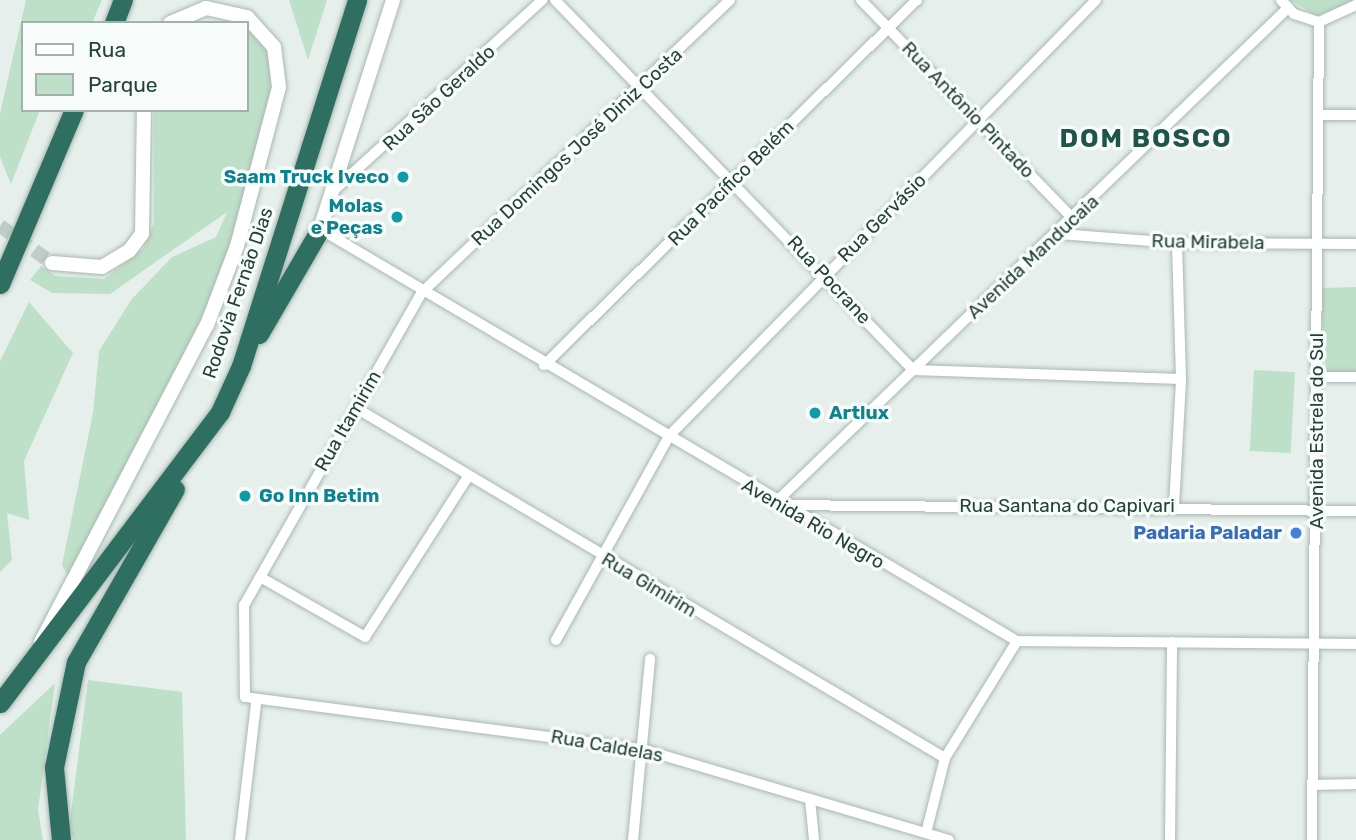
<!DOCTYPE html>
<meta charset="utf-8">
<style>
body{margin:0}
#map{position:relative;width:1356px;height:840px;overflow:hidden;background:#e6efeb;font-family:Rubik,sans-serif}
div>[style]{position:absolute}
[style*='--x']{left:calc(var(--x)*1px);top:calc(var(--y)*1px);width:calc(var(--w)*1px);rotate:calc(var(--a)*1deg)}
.green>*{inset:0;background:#bfe0c8;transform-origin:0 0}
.secondary-tunnel>*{height:14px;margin-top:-7px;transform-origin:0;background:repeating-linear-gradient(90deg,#bfccc8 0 14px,transparent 0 21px)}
.roads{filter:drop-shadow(0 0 2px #a8b8b2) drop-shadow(0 0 2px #a8b8b2)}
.street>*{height:10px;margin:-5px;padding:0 5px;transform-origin:5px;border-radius:5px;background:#fff}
.secondary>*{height:14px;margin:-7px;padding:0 7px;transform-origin:7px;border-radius:7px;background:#fff}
.highway>*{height:19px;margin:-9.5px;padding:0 9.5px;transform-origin:9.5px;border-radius:9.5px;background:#2f6f62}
.dots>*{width:19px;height:19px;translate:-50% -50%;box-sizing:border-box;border:4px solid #f7fbf9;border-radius:50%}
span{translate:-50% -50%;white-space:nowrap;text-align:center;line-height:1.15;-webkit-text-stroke:7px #f7fbf9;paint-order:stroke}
.street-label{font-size:19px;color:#24423a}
.culture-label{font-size:19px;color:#0d838f;font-weight:700}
.right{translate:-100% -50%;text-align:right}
.left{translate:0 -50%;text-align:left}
.shop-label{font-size:19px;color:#366cbe;font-weight:700}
.district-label{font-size:26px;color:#1f5548;font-weight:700;letter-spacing:2px}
.legend{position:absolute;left:21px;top:21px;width:228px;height:91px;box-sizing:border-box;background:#f7fbf9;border:2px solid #a3b1ad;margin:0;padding:9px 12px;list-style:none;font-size:21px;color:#24423a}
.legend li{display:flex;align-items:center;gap:14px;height:35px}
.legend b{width:35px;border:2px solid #a3b1ad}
</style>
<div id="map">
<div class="green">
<i style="clip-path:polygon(26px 0,102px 0,92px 23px,23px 23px,23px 110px,40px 110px,11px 184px,0 157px,0 113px)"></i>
<i style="clip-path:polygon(289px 0,327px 0,308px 60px)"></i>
<i style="clip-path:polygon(1290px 0,1354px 0,1317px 16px)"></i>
<i style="clip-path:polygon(247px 24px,275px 62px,274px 87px,227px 267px,70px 580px,62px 565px,93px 413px,99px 351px,131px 300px,172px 257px,216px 237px,227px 212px,110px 294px,52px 293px,30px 280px,41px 266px,56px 276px,104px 279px,143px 249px,154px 223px,154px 110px,247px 110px)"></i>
<i style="clip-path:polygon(1356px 287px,1356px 372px,1326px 373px,1321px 288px)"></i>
<i style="clip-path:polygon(29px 302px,73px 353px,24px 461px,29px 520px,7px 513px,12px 560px,0 572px,0 361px)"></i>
<i style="left:1254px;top:370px;width:41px;height:81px;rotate:3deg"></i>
<i style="clip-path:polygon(88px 680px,182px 692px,186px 840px,74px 840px,69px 829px)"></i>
<i style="clip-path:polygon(55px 683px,38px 810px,43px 840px,0 840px,0 735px)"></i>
</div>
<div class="secondary-tunnel">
<i style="--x:0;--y:226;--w:64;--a:35.4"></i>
</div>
<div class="roads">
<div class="street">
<i style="--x:555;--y:0;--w:515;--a:45.94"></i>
<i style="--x:913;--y:370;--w:268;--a:1.9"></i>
<i style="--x:730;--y:0;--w:424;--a:136.5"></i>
<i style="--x:422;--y:292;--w:360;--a:119.6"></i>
<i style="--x:244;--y:605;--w:92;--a:89.4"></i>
<i style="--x:245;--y:697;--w:403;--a:7.5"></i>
<i style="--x:645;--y:750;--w:317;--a:16.5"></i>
<i style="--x:861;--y:0;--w:306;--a:45.9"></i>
<i style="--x:1281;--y:0;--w:19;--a:47"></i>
<i style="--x:1294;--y:14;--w:26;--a:18"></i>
<i style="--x:1319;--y:22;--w:41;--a:-24.7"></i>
<i style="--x:1318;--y:115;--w:38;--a:0"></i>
<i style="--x:332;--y:192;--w:285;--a:-42.4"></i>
<i style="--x:320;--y:229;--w:810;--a:30.59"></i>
<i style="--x:1017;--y:641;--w:339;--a:0.5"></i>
<i style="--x:1060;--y:234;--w:117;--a:4.4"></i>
<i style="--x:1177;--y:243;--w:179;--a:0.3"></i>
<i style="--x:544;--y:365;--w:522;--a:-44.38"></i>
<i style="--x:1319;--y:377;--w:37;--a:0"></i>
<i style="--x:356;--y:408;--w:685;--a:30.72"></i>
<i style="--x:775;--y:503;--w:713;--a:-43.98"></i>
<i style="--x:781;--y:505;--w:575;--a:0.6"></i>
<i style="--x:1174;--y:506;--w:127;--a:-86.8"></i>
<i style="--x:1181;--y:379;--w:136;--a:-91.7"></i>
<i style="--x:260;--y:577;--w:121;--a:29.7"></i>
<i style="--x:365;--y:637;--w:189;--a:-57.3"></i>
<i style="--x:556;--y:640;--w:233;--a:-61"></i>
<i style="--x:669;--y:436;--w:610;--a:-45.6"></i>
<i style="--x:1313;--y:785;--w:43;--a:-1.3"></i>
<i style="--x:810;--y:799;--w:41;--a:84.4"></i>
<i style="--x:926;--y:833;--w:77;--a:-75.8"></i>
<i style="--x:945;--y:758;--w:137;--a:-58.4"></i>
<i style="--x:240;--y:840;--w:138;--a:-83.3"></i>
<i style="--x:633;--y:840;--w:182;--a:-84.6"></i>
<i style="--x:1170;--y:840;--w:198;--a:-89.4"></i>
<i style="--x:1312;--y:840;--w:818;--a:-89.51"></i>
</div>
<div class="secondary">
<i style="--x:320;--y:229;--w:240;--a:-72.3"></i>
<i style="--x:52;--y:263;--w:50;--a:4.6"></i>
<i style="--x:102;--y:267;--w:31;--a:-31"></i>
<i style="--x:129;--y:251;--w:21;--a:-53"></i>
<i style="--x:142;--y:234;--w:124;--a:-89.1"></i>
<i style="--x:41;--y:642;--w:358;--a:-62.4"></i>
<i style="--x:207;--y:325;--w:85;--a:-69.2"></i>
<i style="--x:237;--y:246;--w:164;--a:-75.2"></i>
<i style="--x:279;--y:87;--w:40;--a:-97.1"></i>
<i style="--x:274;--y:47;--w:40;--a:-132"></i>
<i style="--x:247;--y:17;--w:42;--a:-167.6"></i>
<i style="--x:206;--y:8;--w:39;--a:157"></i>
</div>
<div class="highway">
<i style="--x:114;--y:23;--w:25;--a:-69"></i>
<i style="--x:0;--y:284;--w:189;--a:-67"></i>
<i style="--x:259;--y:334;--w:121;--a:-59.8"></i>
<i style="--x:0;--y:703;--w:365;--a:-52.9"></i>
<i style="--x:220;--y:412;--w:51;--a:-65.5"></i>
<i style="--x:241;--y:366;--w:384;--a:-72.4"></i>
<i style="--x:61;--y:840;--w:73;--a:-95.5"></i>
<i style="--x:54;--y:767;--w:107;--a:-78.2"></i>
<i style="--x:76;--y:662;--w:199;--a:-60.2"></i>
</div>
</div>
<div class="dots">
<i style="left:403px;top:177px;background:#0f9aa8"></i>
<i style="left:397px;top:217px;background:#0f9aa8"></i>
<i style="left:815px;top:413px;background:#0f9aa8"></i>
<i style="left:245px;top:496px;background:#0f9aa8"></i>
<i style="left:1296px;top:533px;background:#3f7fe0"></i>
</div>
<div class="street-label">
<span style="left:439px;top:98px;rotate:-43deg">Rua São Geraldo</span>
<span style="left:968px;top:110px;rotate:46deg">Rua Antônio Pintado</span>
<span style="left:577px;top:147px;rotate:-43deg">Rua Domingos José Diniz Costa</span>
<span style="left:731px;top:183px;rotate:-45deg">Rua Pacífico Belém</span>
<span style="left:882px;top:218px;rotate:-45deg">Rua Gervásio</span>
<span style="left:1208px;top:242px;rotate:1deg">Rua Mirabela</span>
<span style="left:1033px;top:257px;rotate:-43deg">Avenida Manducaia</span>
<span style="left:829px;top:280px;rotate:47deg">Rua Pocrane</span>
<span style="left:238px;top:293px;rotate:-71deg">Rodovia Fernão Dias</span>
<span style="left:348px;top:421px;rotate:-60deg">Rua Itamirim</span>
<span style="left:1317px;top:431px;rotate:-90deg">Avenida Estrela do Sul</span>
<span style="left:1067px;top:506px">Rua Santana do Capivari</span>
<span style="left:813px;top:524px;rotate:30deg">Avenida Rio Negro</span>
<span style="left:649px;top:585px;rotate:31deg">Rua Gimirim</span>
<span style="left:607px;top:746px;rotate:10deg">Rua Caldelas</span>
</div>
<div class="culture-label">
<span class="right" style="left:389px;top:177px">Saam Truck Iveco</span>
<span class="right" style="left:383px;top:217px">Molas<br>e Peças</span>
<span class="left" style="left:829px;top:413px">Artlux</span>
<span class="left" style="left:259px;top:496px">Go Inn Betim</span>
</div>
<div class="shop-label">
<span class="right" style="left:1282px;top:533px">Padaria Paladar</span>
</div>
<div class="district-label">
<span style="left:1146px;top:139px">DOM BOSCO</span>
</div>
<ul class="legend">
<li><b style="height:9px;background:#fff"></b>Rua</li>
<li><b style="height:19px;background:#bfe0c8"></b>Parque</li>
</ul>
</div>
